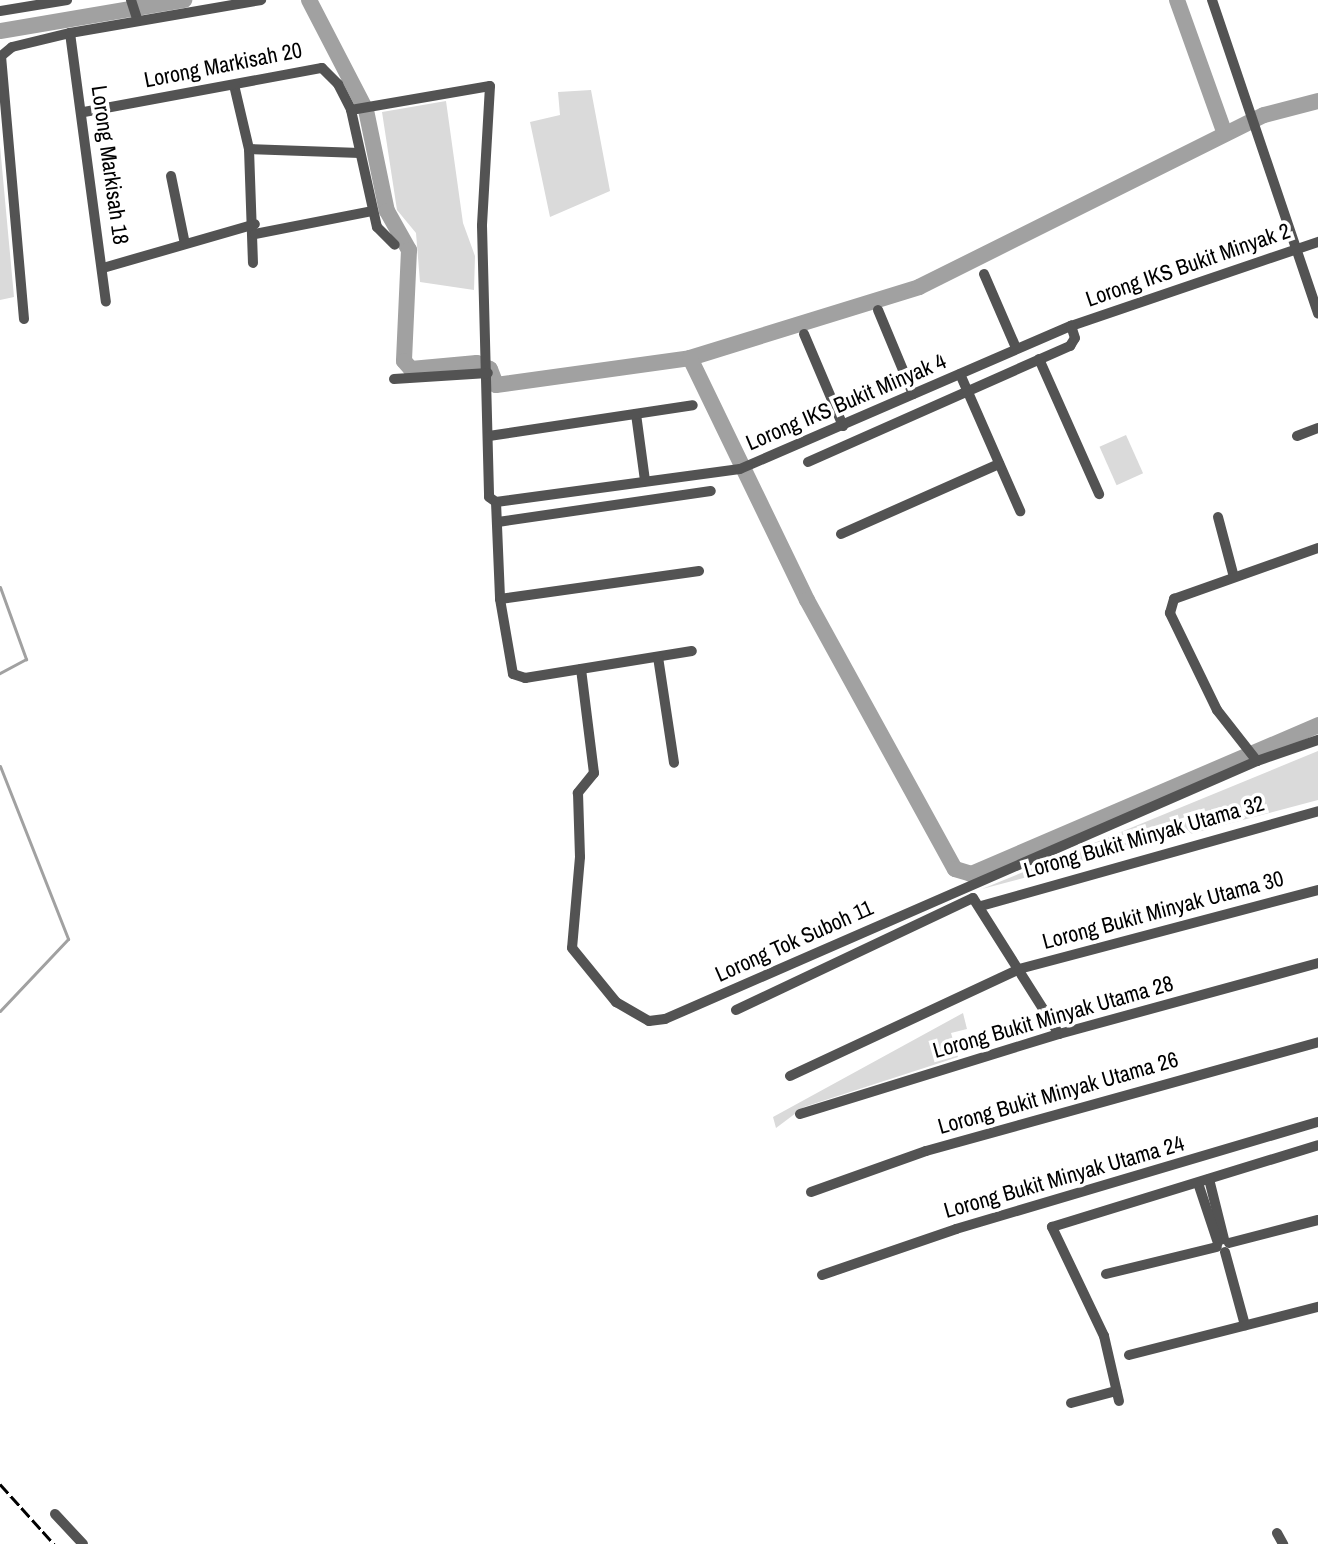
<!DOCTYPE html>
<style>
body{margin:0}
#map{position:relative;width:1318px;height:1544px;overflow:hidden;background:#fff;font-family:"Archivo Narrow",sans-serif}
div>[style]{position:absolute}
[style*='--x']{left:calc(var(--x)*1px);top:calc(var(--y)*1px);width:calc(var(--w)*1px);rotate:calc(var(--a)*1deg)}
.green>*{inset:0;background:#dadada;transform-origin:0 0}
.stream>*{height:3px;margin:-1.5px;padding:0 1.5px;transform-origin:1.5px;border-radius:1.5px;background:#a1a1a1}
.river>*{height:16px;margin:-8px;padding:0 8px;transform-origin:8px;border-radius:8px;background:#a1a1a1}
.street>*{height:10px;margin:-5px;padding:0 5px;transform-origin:5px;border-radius:5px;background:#535353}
.rail>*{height:3px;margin-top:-1.5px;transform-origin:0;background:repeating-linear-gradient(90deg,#000 0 12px,transparent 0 16px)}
span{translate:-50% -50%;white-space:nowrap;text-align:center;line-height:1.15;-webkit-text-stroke:7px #fff;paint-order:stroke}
.street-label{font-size:22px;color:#000}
</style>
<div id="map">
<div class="green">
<i style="clip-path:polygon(591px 90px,610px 191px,550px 217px,530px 122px,560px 115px,558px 92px)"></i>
<i style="clip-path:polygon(446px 101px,463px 223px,475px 256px,474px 290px,420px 282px,416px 233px,397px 210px,382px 112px)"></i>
<i style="clip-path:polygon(0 146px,14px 297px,0 300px)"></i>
<i style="left:1126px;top:435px;width:42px;height:29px;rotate:66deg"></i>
<i style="clip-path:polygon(1318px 751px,1318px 800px,982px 889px)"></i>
<i style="clip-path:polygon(963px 1013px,967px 1029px,951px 1033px,958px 1057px,804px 1107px,776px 1128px,773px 1117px)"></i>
</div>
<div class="stream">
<i style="--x:0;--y:587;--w:77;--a:70.1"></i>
<i style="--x:26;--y:659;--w:30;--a:152"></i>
<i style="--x:0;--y:766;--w:186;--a:68.5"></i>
<i style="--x:68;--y:939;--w:99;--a:133.4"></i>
</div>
<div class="river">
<i style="--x:309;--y:0;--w:124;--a:62.6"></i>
<i style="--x:366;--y:110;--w:103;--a:78.3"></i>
<i style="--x:387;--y:211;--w:45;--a:60.6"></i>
<i style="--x:409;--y:250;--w:111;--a:92.6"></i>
<i style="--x:404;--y:361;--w:11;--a:49"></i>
<i style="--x:411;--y:369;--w:66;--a:-5.2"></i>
<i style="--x:477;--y:363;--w:14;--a:25"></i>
<i style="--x:490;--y:369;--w:17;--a:69"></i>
<i style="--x:496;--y:385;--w:196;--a:-7.9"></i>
<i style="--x:690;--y:358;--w:240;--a:-17.2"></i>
<i style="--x:919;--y:287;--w:385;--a:-26.5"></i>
<i style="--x:1264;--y:115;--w:56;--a:-14.5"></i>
<i style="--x:1177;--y:0;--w:142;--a:70.3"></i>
<i style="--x:0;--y:31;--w:187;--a:-9.6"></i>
<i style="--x:690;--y:358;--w:269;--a:64.2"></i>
<i style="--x:807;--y:600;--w:307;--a:61.2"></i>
<i style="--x:955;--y:869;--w:17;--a:17"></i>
<i style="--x:971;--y:874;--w:378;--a:-23.2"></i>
</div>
<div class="street">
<i style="--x:131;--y:0;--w:22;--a:72"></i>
<i style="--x:1212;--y:0;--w:331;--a:71.3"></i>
<i style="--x:0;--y:11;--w:68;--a:-9.3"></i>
<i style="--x:70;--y:33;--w:271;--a:82.4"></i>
<i style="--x:234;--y:85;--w:66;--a:76.8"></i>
<i style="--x:249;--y:149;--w:114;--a:88"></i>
<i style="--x:351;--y:110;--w:141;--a:-9.8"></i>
<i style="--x:490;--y:86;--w:140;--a:93.3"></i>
<i style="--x:482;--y:226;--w:271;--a:88.5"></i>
<i style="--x:489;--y:497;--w:9;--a:36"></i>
<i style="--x:496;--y:502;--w:246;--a:-7.7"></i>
<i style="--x:740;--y:469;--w:361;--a:-23.4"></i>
<i style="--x:1071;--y:326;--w:261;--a:-18.8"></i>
<i style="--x:84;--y:112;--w:242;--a:-10.5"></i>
<i style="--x:322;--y:68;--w:23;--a:45"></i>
<i style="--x:338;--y:84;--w:29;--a:63"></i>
<i style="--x:351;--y:110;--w:120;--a:77.5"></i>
<i style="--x:377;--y:227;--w:25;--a:45"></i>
<i style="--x:249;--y:149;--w:111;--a:2.1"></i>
<i style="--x:171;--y:176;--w:69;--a:78.4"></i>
<i style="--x:255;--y:234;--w:119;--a:-11.1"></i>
<i style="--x:103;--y:268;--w:158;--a:-16.1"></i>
<i style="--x:984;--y:274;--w:81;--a:66.6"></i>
<i style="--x:878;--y:310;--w:91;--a:67.4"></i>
<i style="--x:24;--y:319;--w:264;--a:-95"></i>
<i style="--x:1;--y:56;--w:14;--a:-39"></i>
<i style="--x:12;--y:47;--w:60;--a:-13.6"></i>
<i style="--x:70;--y:33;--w:194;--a:-9.8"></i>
<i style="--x:804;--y:334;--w:100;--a:67"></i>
<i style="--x:1039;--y:359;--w:148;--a:66"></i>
<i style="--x:960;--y:374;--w:150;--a:66.3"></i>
<i style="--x:394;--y:379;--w:94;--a:-3.7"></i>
<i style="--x:636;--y:414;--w:68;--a:82.3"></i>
<i style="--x:489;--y:436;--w:206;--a:-8.6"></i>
<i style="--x:1297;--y:436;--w:22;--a:-21"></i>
<i style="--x:808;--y:462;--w:287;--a:-23.9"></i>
<i style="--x:1070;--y:346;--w:9;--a:-58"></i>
<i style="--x:1075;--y:338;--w:13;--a:-108"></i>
<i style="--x:496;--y:502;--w:97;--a:87.6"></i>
<i style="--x:500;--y:599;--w:76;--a:80.2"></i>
<i style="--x:513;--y:674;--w:13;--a:18"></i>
<i style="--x:525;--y:678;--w:169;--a:-9.2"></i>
<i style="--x:1218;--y:517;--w:62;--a:75.1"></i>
<i style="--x:498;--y:522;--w:215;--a:-8.3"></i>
<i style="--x:841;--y:534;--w:173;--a:-23.9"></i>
<i style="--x:500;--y:599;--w:201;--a:-8"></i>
<i style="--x:658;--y:657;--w:107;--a:81.4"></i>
<i style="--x:581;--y:669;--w:105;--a:82.9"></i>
<i style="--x:594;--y:773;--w:26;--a:129"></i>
<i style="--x:578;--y:793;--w:64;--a:88.2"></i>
<i style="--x:580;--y:857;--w:91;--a:95"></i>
<i style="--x:572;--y:948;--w:70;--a:50.8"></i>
<i style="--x:616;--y:1002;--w:38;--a:30"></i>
<i style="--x:649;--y:1021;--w:16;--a:-7"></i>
<i style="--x:665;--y:1019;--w:646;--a:-23.55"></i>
<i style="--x:1257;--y:761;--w:65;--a:-19"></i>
<i style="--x:1257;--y:761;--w:65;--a:-128.1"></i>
<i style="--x:1217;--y:710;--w:108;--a:-115.9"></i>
<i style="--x:1170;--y:613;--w:15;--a:-74"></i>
<i style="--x:1174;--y:599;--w:153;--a:-19.5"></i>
<i style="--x:981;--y:906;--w:350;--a:-15.7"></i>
<i style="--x:736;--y:1010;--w:262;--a:-25.3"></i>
<i style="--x:973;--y:898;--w:161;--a:57.7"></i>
<i style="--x:790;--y:1076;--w:253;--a:-25"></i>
<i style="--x:1019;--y:969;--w:309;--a:-14.8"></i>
<i style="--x:800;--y:1114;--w:271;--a:-17.2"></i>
<i style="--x:1059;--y:1034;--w:269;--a:-15.3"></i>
<i style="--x:1209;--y:1179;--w:62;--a:76"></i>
<i style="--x:1198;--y:1183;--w:63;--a:71.6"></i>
<i style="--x:811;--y:1192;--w:122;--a:-19.6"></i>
<i style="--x:926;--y:1151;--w:407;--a:-15.5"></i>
<i style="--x:1229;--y:1243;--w:92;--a:-14.5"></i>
<i style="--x:1225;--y:1252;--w:76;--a:74.7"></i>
<i style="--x:1106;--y:1274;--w:114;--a:-13.7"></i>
<i style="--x:822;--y:1275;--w:142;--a:-18.9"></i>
<i style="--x:956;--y:1229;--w:377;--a:-16.5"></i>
<i style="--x:1129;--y:1355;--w:195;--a:-14.3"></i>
<i style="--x:1119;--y:1401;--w:67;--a:-103"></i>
<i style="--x:1104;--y:1336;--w:121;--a:-115.5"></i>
<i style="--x:1052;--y:1227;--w:278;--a:-17.1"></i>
<i style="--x:1071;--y:1403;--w:47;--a:-14.9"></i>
<i style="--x:55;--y:1514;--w:41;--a:47"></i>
<i style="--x:1277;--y:1533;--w:13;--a:61"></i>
</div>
<div class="rail">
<i style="--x:0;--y:1484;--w:81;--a:48"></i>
</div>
<div class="street-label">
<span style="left:223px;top:65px;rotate:-11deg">Lorong Markisah 20</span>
<span style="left:110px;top:165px;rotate:82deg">Lorong Markisah 18</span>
<span style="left:1188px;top:265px;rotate:-19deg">Lorong IKS Bukit Minyak 2</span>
<span style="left:846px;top:402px;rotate:-23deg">Lorong IKS Bukit Minyak 4</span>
<span style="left:1144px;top:837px;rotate:-16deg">Lorong Bukit Minyak Utama 32</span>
<span style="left:1163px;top:910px;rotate:-15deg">Lorong Bukit Minyak Utama 30</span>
<span style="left:794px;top:941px;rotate:-24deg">Lorong Tok Suboh 11</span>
<span style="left:1053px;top:1017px;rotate:-16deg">Lorong Bukit Minyak Utama 28</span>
<span style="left:1058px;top:1093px;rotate:-16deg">Lorong Bukit Minyak Utama 26</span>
<span style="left:1064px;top:1177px;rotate:-16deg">Lorong Bukit Minyak Utama 24</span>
</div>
</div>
